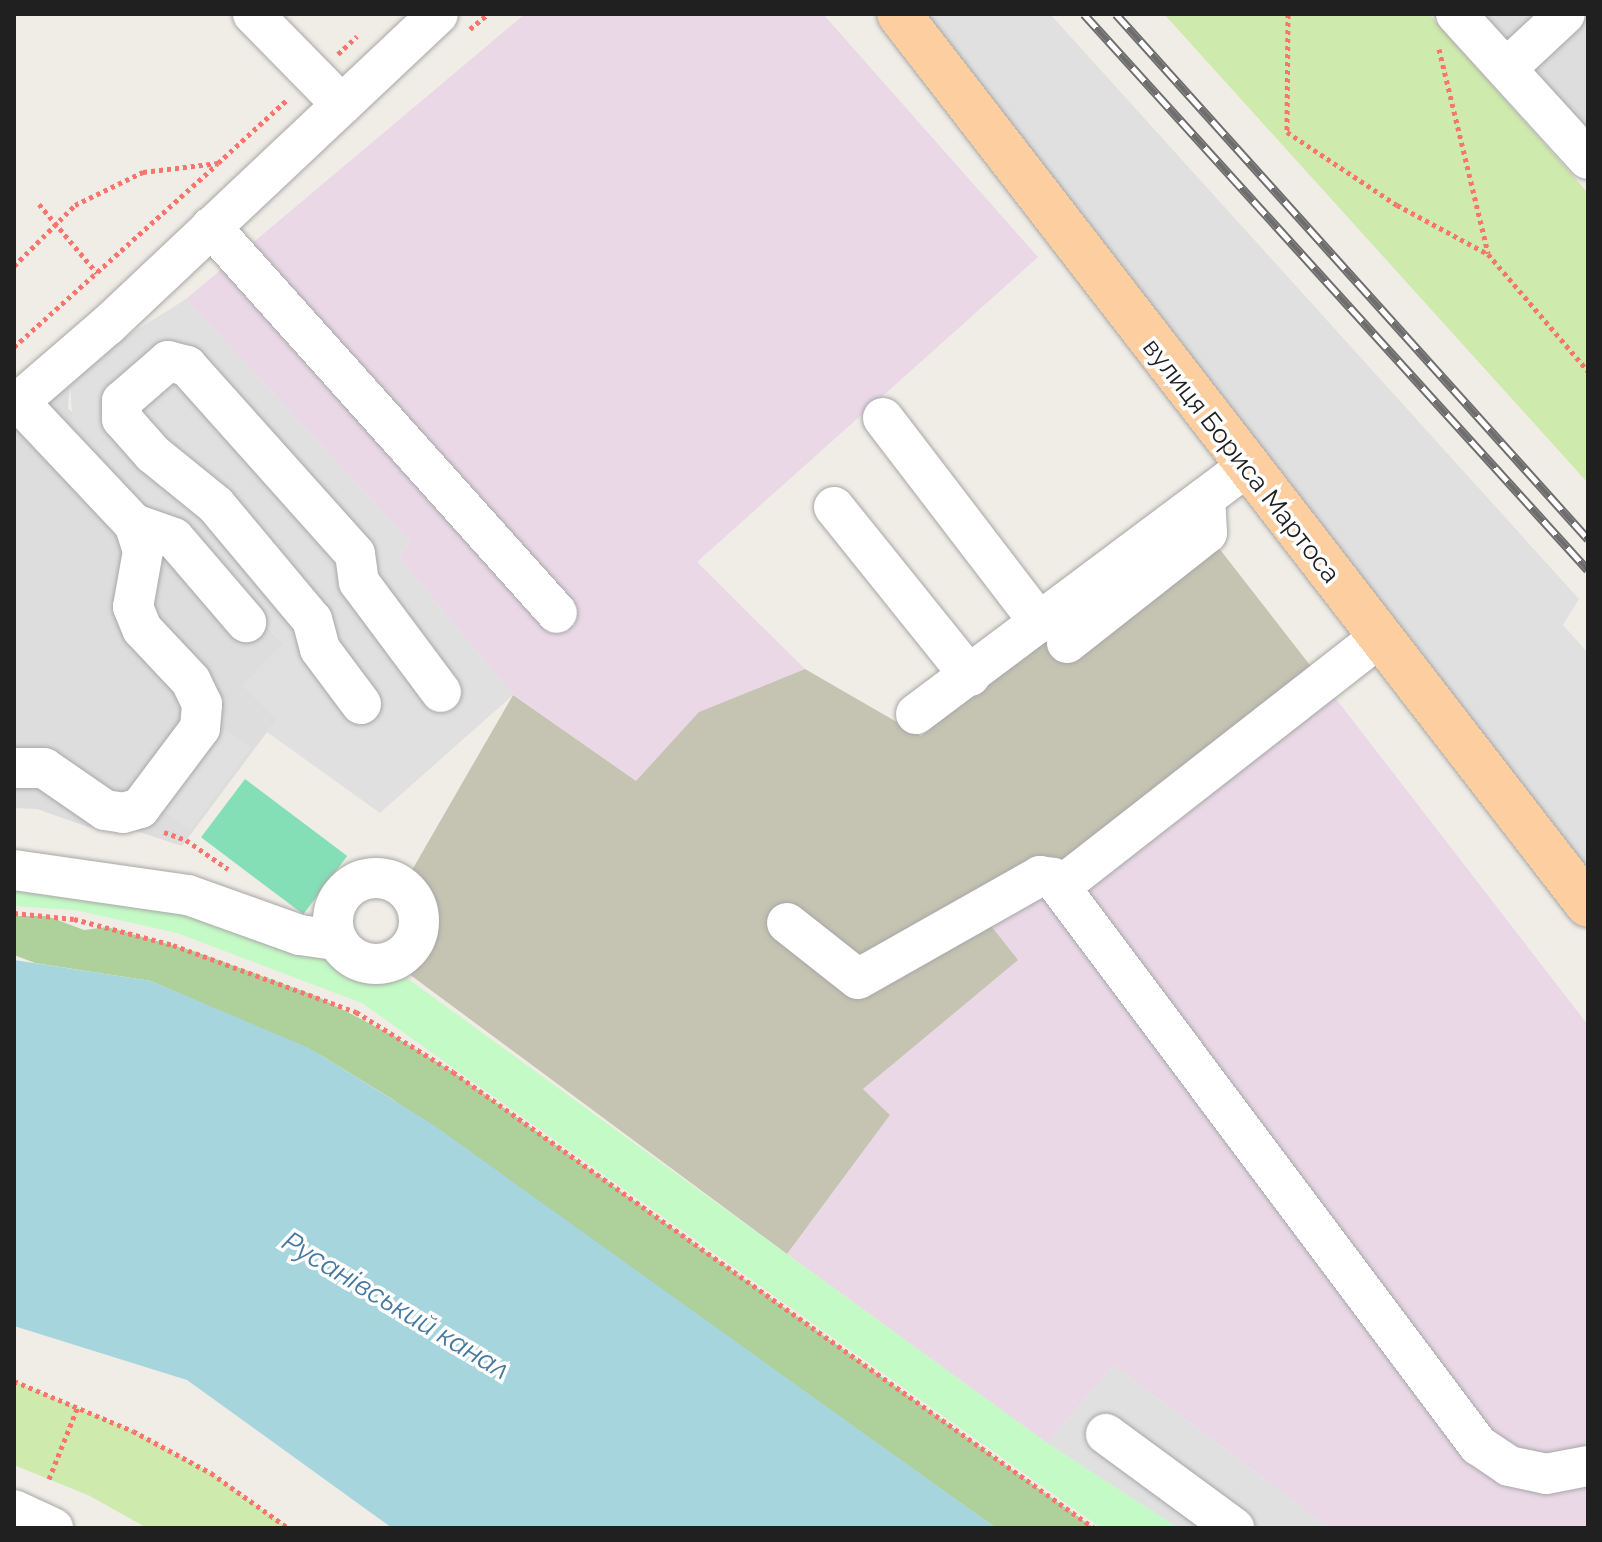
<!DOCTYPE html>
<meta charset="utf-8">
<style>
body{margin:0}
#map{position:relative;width:1602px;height:1542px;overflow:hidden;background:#f0ede6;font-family:Raleway,sans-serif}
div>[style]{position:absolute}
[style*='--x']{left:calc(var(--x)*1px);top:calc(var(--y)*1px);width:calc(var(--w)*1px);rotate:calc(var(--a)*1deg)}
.residential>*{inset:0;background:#dedddd}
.industrial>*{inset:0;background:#ead8e7}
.construction>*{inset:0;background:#c5c4b2}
.grass>*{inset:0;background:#cfeaad}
.forest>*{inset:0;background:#aed09b}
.park>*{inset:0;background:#c4fac5}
.pitch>*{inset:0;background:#85dfb6;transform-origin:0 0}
.parking>*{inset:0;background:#e0e0e0;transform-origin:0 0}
.water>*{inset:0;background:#a7d5de}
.path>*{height:5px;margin-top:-2.5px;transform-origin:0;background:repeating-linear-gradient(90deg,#fa746e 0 4px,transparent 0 8px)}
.roads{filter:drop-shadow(0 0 2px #a7a7a7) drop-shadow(0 0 2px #a7a7a7)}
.minor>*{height:40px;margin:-20px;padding:0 20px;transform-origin:20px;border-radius:20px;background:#fff}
.minor>.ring{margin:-20px;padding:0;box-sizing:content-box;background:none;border:40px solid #fff;border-radius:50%}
.major>*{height:44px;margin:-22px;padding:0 22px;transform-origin:22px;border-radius:22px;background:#fccea0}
.rail>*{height:9px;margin-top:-4.5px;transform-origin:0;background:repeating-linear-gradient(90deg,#fff 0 18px,#6e6e6e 0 36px);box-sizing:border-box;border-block:2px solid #6e6e6e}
span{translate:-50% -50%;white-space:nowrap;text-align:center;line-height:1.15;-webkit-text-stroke:7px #fff;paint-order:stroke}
.street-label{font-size:26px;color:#202020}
.water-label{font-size:28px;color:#4678a0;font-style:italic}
.frame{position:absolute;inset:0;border:16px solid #202020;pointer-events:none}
</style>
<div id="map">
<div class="residential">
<i style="clip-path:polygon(1484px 14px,1588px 14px,1588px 130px)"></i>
<i style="clip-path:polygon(70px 385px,68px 408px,283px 644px,276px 720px,182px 846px,136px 831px,88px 827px,37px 809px,14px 808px,14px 426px)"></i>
</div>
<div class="industrial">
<i style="clip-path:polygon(525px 14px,823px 14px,1038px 257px,697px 562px,805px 669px,700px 712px,636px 781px,513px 695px,399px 558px,410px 541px,186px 299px)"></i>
<i style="clip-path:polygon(1313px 669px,1588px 1025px,1588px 1528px,1329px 1528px,1114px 1365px,1047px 1443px,787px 1254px,890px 1115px,863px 1089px,1017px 960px,992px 927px)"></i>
</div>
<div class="construction">
<i style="clip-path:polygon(1197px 520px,1313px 669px,992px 927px,1018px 960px,863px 1089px,890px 1115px,787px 1254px,405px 971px,426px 933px,426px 900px,408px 877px,513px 695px,636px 781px,699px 712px,805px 669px,921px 736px)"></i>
</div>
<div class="grass">
<i style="clip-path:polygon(1164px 14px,1429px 14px,1588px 193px,1588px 483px)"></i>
<i style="clip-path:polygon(14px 1381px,133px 1431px,211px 1473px,288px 1528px,147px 1528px,90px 1496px,14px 1465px)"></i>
</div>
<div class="forest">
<i style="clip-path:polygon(14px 916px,47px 916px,84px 930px,107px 927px,193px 951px,316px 996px,394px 1036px,453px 1072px,1094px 1528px,996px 1528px,392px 1099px,322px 1056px,151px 981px,35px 963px,14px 955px)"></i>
</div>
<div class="park">
<i style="clip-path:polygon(14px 882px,264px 929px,364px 975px,400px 973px,1047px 1443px,1178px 1528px,1101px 1528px,362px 1003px,177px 933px,75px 910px,14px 906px)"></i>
</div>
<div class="pitch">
<i style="left:245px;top:779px;width:128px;height:73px;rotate:37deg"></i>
</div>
<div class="parking">
<i style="clip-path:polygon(923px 14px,1050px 14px,1579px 599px,1563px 625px,1588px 653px,1588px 870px)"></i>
<i style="clip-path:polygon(186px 299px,410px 541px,399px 558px,513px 695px,380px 813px,267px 732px,276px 719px,242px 685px,283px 644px,173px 519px,118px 492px,73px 429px,70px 385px,103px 351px)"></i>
<i style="left:215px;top:722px;width:44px;height:103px;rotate:36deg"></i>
<i style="clip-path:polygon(1114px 1365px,1329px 1528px,1178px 1528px,1047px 1443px)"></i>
</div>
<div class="water">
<i style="clip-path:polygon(14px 960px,151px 981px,309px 1048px,432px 1124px,996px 1528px,392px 1528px,187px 1380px,14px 1326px)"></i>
</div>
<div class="path">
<i style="--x:1288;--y:14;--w:118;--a:90.5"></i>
<i style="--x:1287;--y:132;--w:132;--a:33.6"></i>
<i style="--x:1397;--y:205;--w:103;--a:28.3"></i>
<i style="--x:1488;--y:254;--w:154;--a:49.5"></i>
<i style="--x:470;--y:29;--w:23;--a:-40"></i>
<i style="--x:1439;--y:49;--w:210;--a:76.5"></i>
<i style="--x:338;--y:54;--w:26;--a:-43"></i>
<i style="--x:39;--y:204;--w:90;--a:50"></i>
<i style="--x:14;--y:266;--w:86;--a:-45"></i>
<i style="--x:75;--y:205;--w:76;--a:-25.9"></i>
<i style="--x:143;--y:172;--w:76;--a:-6.8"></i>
<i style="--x:218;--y:163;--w:96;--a:-42.5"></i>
<i style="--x:14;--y:347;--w:273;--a:-42"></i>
<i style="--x:164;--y:832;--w:23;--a:20"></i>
<i style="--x:186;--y:840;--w:51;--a:34.6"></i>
<i style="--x:14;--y:913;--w:60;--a:5.7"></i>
<i style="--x:74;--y:919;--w:102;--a:14.7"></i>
<i style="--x:173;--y:945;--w:195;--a:20.1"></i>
<i style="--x:356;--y:1012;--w:114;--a:31.7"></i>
<i style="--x:453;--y:1072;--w:787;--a:35.43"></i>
<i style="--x:14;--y:1381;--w:129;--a:22.8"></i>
<i style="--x:133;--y:1431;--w:89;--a:28.3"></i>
<i style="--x:211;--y:1473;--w:95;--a:35.5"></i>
<i style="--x:49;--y:1479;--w:79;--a:-68.3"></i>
</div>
<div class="roads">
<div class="minor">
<i style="--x:253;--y:14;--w:127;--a:45.6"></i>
<i style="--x:1456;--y:14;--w:196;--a:47.7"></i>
<i style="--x:1507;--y:68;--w:79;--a:-43"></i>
<i style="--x:211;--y:227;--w:518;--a:48.13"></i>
<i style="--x:14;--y:406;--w:124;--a:-40.8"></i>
<i style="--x:108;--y:325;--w:453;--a:-43.3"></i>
<i style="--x:883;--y:418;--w:258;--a:52.6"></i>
<i style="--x:834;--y:507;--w:217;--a:51.2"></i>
<i style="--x:134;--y:524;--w:42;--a:19.3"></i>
<i style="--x:174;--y:538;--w:111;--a:49.4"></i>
<i style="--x:1067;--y:643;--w:178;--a:-38.2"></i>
<i style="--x:1207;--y:533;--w:35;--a:-93"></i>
<i style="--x:361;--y:704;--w:69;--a:-126.7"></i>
<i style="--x:320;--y:649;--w:30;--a:-105"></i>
<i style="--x:312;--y:620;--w:150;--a:-129.9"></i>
<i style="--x:216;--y:505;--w:81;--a:-141"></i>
<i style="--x:153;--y:454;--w:47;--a:-131.5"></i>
<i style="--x:122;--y:419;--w:18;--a:-90"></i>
<i style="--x:122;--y:401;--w:61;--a:-41"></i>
<i style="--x:168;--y:361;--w:20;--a:15"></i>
<i style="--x:187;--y:366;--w:252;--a:48.2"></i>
<i style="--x:355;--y:554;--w:28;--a:82"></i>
<i style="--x:359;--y:582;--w:137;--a:53.3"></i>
<i style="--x:916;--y:714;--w:412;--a:-36.8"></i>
<i style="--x:14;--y:768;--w:30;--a:0"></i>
<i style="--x:44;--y:768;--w:74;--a:34.5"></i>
<i style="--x:105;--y:810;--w:18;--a:9"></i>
<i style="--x:123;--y:813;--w:18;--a:-16"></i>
<i style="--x:140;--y:808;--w:100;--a:-53.1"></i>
<i style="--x:200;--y:728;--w:24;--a:-85"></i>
<i style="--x:202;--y:704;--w:25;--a:-116"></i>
<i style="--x:191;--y:681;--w:71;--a:-133.3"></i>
<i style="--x:142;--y:629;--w:24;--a:-112"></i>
<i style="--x:133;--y:607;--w:57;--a:-79.9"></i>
<i style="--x:143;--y:551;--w:28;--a:-108"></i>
<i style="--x:134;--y:524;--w:168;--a:-133.3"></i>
<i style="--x:14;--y:870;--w:176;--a:8.2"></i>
<i style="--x:188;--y:895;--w:119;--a:19.7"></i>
<i style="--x:300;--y:935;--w:37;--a:8"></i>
<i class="ring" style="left:333px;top:878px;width:46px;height:46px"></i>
<i style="--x:1061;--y:886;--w:402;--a:-38"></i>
<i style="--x:787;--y:923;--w:90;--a:38.3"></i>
<i style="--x:858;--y:979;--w:209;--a:-29.5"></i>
<i style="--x:1040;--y:876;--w:13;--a:9"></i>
<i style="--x:1053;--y:878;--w:709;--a:53.15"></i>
<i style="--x:1478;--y:1445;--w:37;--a:34"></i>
<i style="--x:1509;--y:1466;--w:38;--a:12"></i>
<i style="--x:1546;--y:1474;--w:43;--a:-10.8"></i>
<i style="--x:1106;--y:1434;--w:159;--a:36.3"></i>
<i style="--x:14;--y:1510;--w:43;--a:24.8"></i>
</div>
<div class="major">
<i style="--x:899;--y:14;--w:1126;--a:52.29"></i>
</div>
</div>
<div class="rail">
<i style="--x:1084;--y:14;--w:750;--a:47.81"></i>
<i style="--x:1116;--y:14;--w:706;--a:48.04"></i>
</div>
<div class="street-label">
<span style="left:1241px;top:461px;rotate:52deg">вулиця Бориса Мартоса</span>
</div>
<div class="water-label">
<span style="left:396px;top:1306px;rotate:31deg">Русанівський канал</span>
</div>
<div class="frame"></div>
</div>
